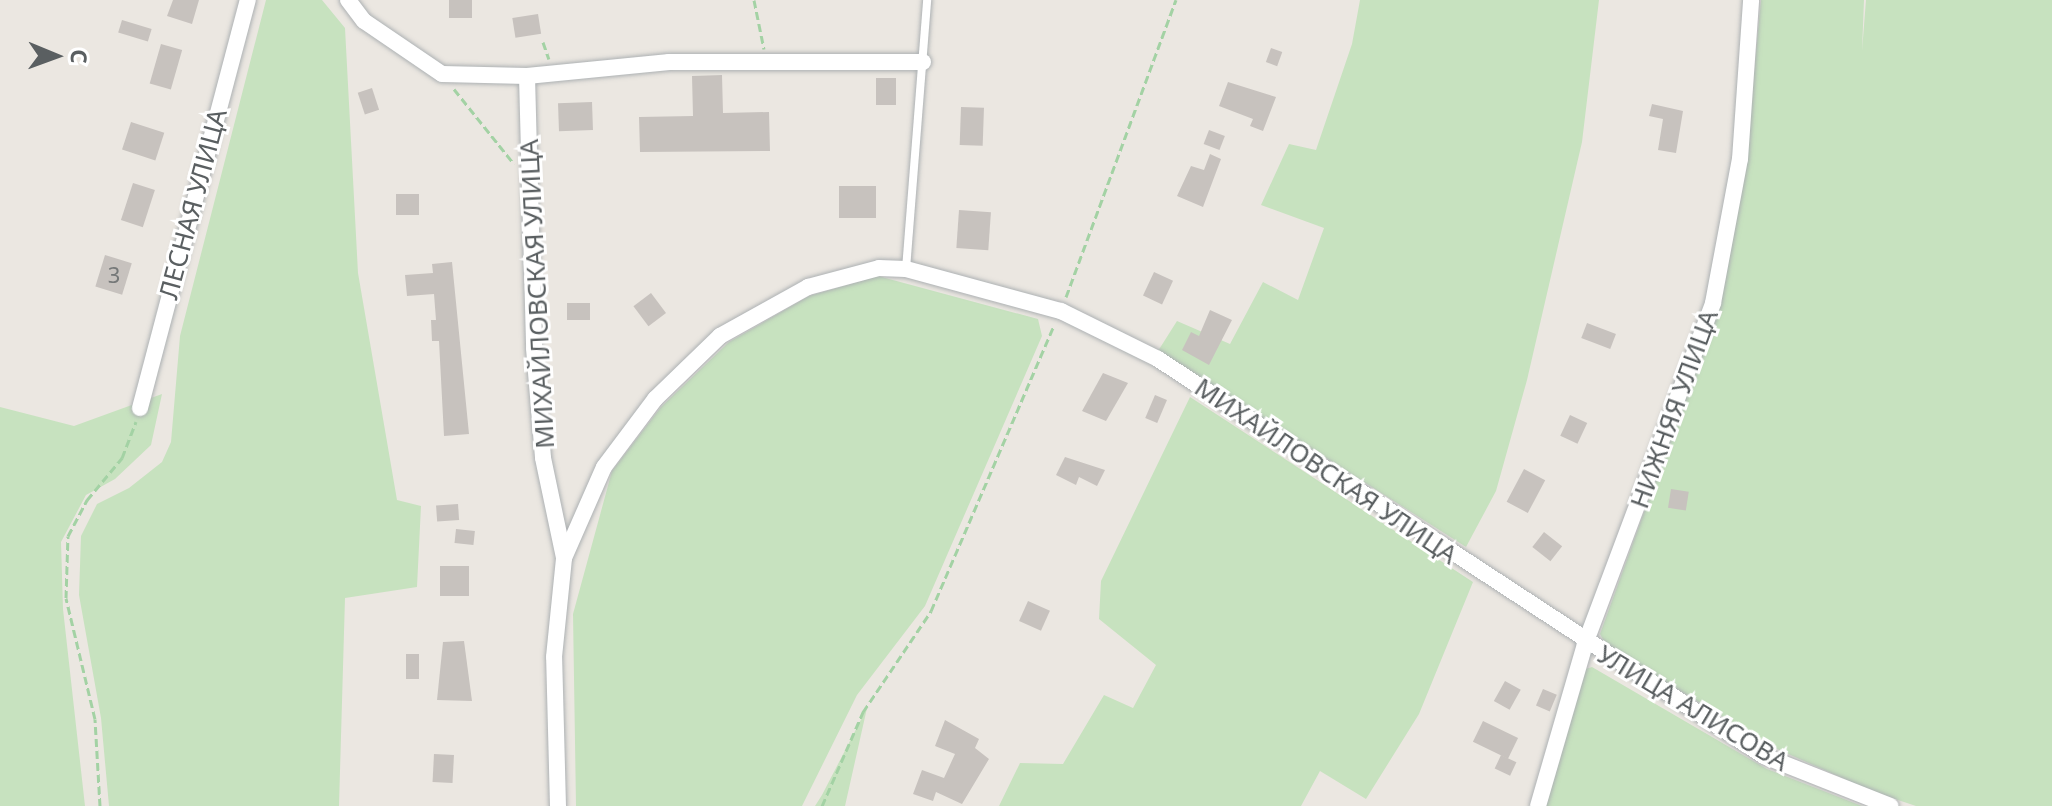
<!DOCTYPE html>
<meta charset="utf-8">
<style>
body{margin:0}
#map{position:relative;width:2052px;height:806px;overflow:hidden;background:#ebe7e1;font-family:"Noto Sans",sans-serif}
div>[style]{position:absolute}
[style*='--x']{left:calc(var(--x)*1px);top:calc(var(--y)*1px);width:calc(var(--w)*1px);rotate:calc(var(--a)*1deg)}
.green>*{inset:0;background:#c7e2bf}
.building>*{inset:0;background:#c7c2be;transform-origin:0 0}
.path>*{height:3px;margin-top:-1.5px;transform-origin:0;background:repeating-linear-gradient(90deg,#a3d2a4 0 8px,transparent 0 12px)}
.roads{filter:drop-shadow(0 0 2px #adb1b3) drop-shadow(0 0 2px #adb1b3)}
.service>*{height:8px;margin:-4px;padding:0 4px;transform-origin:4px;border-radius:4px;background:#fff}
.minor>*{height:16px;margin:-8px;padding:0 8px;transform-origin:8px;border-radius:8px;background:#fff}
span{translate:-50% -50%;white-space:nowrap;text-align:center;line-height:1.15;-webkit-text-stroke:6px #fff;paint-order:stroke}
.number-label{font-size:22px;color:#757878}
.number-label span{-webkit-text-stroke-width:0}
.street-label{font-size:26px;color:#5a5f61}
.north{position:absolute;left:16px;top:16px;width:80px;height:80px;-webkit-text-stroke:6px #fff;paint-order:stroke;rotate:91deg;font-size:22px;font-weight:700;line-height:32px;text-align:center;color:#5a5f61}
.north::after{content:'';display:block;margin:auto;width:28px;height:36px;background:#5a5f61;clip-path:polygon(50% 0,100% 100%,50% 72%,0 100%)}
</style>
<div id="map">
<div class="green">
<i style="clip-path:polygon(266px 0,322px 0,345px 28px,358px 273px,397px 500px,421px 506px,417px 587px,345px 598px,339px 806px,109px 806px,101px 718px,79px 595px,81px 536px,97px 504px,129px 488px,162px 462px,171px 442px,180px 336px)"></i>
<i style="clip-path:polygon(1360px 0,1599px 0,1582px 142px,1527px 380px,1496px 491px,1466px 547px,1158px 351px,1177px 321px,1230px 344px,1263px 282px,1298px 300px,1324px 228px,1261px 205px,1289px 144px,1316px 150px,1352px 44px)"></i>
<i style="clip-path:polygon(1761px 0,1864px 0,1862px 51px,1866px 0,2052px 0,2052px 806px,1916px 806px,1874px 792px,1768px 745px,1606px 645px,1600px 634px,1719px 305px,1745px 165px)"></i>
<i style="clip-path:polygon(878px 276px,1038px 319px,1042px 336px,925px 606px,857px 695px,802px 806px,576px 806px,573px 614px,612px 471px,661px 407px,729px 342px,809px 296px)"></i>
<i style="clip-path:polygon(162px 394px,151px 445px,115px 479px,86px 495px,61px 542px,63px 609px,85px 806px,0 806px,0 407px,74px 426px)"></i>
<i style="clip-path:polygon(1190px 397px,1473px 582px,1419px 714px,1366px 799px,1320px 771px,1301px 806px,999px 806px,1020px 763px,1063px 764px,1104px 695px,1133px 708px,1156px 665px,1099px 619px,1101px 581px)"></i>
<i style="clip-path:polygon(1592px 667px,1767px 769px,1862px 806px,1545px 806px,1582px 670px)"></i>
<i style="clip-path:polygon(867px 708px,845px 806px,815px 806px,822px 795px)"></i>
</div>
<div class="building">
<i style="clip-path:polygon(173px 0,199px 0,192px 24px,167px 16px)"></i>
<i style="left:449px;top:0;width:23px;height:18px"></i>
<i style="left:538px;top:14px;width:20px;height:26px;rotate:81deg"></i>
<i style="left:122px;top:20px;width:31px;height:13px;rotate:17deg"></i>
<i style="left:161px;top:44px;width:22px;height:41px;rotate:16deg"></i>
<i style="left:1271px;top:48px;width:12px;height:15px;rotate:20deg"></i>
<i style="clip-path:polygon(722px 75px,723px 113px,769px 112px,770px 151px,640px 152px,639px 117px,693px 116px,692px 76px)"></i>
<i style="left:876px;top:78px;width:20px;height:27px"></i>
<i style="clip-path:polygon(1228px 82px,1276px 97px,1263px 131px,1250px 126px,1253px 119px,1219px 106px)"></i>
<i style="left:372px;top:88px;width:23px;height:15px;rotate:72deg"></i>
<i style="left:592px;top:102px;width:28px;height:34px;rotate:88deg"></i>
<i style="clip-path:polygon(1652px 104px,1683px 111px,1676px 153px,1658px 150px,1663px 119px,1649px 116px)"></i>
<i style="left:961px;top:107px;width:23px;height:38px;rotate:2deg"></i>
<i style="left:131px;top:122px;width:35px;height:29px;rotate:18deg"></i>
<i style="left:1209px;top:130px;width:17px;height:15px;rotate:21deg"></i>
<i style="clip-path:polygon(1210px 154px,1221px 159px,1203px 207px,1177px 196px,1191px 166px,1204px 170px)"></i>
<i style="left:133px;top:183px;width:23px;height:39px;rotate:18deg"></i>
<i style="left:876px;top:186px;width:32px;height:37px;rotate:90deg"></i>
<i style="left:396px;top:194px;width:23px;height:21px"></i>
<i style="left:959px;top:210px;width:32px;height:38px;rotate:4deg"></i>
<i style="left:105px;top:255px;width:28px;height:33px;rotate:17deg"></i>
<i style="clip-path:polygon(452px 262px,469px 434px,444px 436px,439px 341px,432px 341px,431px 320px,436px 320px,434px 294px,407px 296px,405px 275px,433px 273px,432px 264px)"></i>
<i style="left:1154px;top:272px;width:21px;height:26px;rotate:25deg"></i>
<i style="left:651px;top:293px;width:25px;height:22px;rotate:53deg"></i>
<i style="left:567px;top:303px;width:23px;height:17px"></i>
<i style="clip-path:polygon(1210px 310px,1232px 320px,1209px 365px,1182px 350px,1191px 332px,1199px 336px)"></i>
<i style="left:1587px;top:323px;width:31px;height:16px;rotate:21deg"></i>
<i style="clip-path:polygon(1103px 373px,1128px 383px,1106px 421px,1082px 411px)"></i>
<i style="left:1155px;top:395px;width:13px;height:25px;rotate:23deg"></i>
<i style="left:1570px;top:415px;width:19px;height:23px;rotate:25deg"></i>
<i style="clip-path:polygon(1065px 457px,1105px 470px,1097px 486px,1079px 477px,1076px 485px,1056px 475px)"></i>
<i style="left:1524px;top:469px;width:24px;height:37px;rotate:28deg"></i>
<i style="left:1671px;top:489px;width:18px;height:19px;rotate:9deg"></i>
<i style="left:458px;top:504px;width:16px;height:22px;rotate:86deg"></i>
<i style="left:456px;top:529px;width:19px;height:14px;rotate:6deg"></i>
<i style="left:1544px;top:532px;width:23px;height:19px;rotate:38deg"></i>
<i style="left:440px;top:566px;width:29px;height:30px"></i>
<i style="left:1028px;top:601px;width:24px;height:22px;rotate:24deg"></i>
<i style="clip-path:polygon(464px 641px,472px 701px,437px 700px,443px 642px)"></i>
<i style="left:406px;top:654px;width:13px;height:25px"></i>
<i style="left:1505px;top:681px;width:18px;height:23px;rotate:29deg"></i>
<i style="left:1543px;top:689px;width:15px;height:18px;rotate:23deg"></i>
<i style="clip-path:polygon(945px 720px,979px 739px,975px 748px,989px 759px,962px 804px,936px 792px,933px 801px,913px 794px,922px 770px,944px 778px,955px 754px,935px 746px)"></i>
<i style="left:1483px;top:721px;width:39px;height:23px;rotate:26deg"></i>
<i style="left:434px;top:754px;width:20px;height:28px;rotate:3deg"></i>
<i style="left:1501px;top:755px;width:17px;height:15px;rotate:25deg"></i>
</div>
<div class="path">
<i style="--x:754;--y:0;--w:50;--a:78.5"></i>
<i style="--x:543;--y:42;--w:18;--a:71"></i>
<i style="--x:454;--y:89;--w:96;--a:51.3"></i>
<i style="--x:1066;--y:297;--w:317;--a:-69.7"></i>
<i style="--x:100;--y:806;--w:87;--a:-93.3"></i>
<i style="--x:95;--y:719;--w:124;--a:-103.5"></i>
<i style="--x:66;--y:598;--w:62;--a:-88.2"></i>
<i style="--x:68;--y:536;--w:41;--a:-62.2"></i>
<i style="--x:87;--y:500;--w:55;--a:-50.2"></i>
<i style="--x:122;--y:458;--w:39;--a:-69"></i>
<i style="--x:822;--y:806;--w:103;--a:-66.4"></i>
<i style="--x:863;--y:712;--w:122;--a:-56"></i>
<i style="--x:931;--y:611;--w:310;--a:-66.7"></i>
</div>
<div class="roads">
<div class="service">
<i style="--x:906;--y:269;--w:270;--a:-85.5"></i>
</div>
<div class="minor">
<i style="--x:348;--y:0;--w:26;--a:53"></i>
<i style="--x:364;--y:21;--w:94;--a:34.2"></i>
<i style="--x:442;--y:74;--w:85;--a:1.3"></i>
<i style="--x:527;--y:76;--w:143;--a:-5.6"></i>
<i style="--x:669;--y:62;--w:254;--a:0"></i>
<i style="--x:527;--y:76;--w:272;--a:88.5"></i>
<i style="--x:534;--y:348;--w:110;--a:85.3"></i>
<i style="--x:543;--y:458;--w:102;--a:78.1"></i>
<i style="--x:140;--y:408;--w:422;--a:-75.2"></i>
<i style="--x:558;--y:806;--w:149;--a:-91.5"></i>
<i style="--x:554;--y:657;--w:100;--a:-84.2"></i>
<i style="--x:564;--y:558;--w:99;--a:-66.3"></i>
<i style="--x:604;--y:467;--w:85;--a:-53.1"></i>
<i style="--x:655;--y:399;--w:91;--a:-44.1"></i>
<i style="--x:720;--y:336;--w:101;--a:-29.1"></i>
<i style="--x:808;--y:287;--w:73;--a:-15"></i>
<i style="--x:879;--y:268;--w:27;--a:2"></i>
<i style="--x:906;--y:269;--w:161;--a:15.2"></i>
<i style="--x:1061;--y:311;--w:108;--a:26.3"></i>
<i style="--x:1158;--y:359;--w:724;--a:33.23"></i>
<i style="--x:1764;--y:756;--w:136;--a:21.6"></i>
<i style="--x:1538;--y:806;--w:169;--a:-73.8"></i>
<i style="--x:1585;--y:644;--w:364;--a:-69.4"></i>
<i style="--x:1713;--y:303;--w:147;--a:-79.4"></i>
<i style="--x:1740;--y:159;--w:159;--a:-86"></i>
</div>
</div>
<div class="number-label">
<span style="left:114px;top:275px">3</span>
</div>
<div class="street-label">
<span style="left:193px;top:204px;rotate:-75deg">ЛЕСНАЯ УЛИЦА</span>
<span style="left:537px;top:294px;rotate:-93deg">МИХАЙЛОВСКАЯ УЛИЦА</span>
<span style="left:1674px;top:409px;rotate:-70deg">НИЖНЯЯ УЛИЦА</span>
<span style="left:1326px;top:471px;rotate:34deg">МИХАЙЛОВСКАЯ УЛИЦА</span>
<span style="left:1693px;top:708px;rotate:31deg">УЛИЦА АЛИСОВА</span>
</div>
<div class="north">С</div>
</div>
